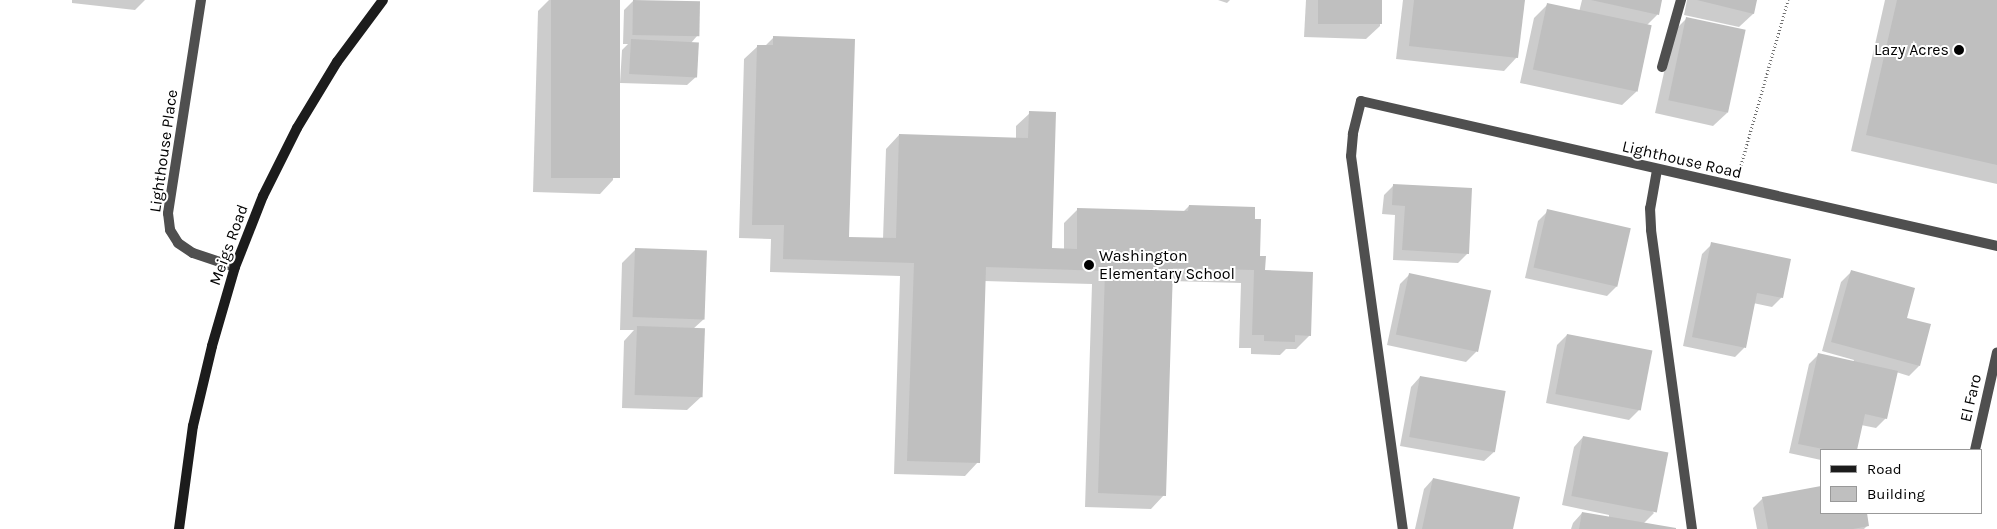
<!DOCTYPE html>
<style>
body{margin:0}
#map{position:relative;width:1997px;height:529px;overflow:hidden;background:#fff;font-family:Karla,sans-serif}
div>[style]{position:absolute}
[style*='--x']{left:calc(var(--x)*1px);top:calc(var(--y)*1px);width:calc(var(--w)*1px);rotate:calc(var(--a)*1deg)}
.shadow>*{inset:0;background:#0003}
.building>*{inset:0;background:#bfbfbf;transform-origin:0 0}
.path>*{height:3px;margin-top:-1.5px;transform-origin:0;background:repeating-linear-gradient(90deg,#717171 0 1px,transparent 0 3.5px)}
.lane>*{height:10px;margin:-5px;padding:0 5px;transform-origin:5px;border-radius:5px;background:#4f4f4f}
.street>*{height:10px;margin:-5px;padding:0 5px;transform-origin:5px;border-radius:5px;background:#4f4f4f}
.secondary>*{height:10px;margin:-5px;padding:0 5px;transform-origin:5px;border-radius:5px;background:#1c1c1c}
.dots>*{width:14px;height:14px;translate:-50% -50%;box-sizing:border-box;border:2px solid #fff;border-radius:50%}
span{translate:-50% -50%;white-space:nowrap;text-align:center;line-height:1.15;-webkit-text-stroke:4px #fff;paint-order:stroke}
.poi-label{font-size:16px;color:#000}
.right{translate:-100% -50%;text-align:right}
.left{translate:0 -50%;text-align:left}
.street-label{font-size:16px;color:#000}
.legend{position:absolute;left:1820px;top:449px;width:162px;height:65px;box-sizing:border-box;background:#fff;border:1px solid #999;margin:0;padding:6px 9px;list-style:none;font-size:15px;color:#000}
.legend li{display:flex;align-items:center;gap:10px;height:25px}
.legend b{width:25px;border:1px solid #999}
</style>
<div id="map">
<div class="shadow">
<i style="clip-path:polygon(72px 0,145px 0,135px 10px,72px 3px)"></i>
<i style="clip-path:polygon(549px 0,619px 0,613px 180px,600px 194px,533px 192px,538px 11px)"></i>
<i style="clip-path:polygon(634px 0,697px 36px,691px 43px,697px 76px,687px 85px,620px 83px,622px 50px,628px 44px,623px 44px,624px 10px)"></i>
<i style="clip-path:polygon(1218px 0,1230px 0,1227px 3px)"></i>
<i style="clip-path:polygon(1306px 0,1380px 0,1380px 26px,1366px 39px,1304px 37px)"></i>
<i style="clip-path:polygon(1403px 0,1523px 0,1517px 57px,1504px 71px,1396px 59px)"></i>
<i style="clip-path:polygon(1582px 0,1661px 0,1657px 15px,1646px 26px,1650px 27px,1636px 92px,1622px 105px,1520px 83px,1534px 18px,1547px 5px,1579px 12px)"></i>
<i style="clip-path:polygon(1687px 0,1756px 0,1753px 14px,1739px 27px,1684px 15px)"></i>
<i style="clip-path:polygon(1885px 0,1997px 0,1997px 184px,1851px 151px)"></i>
<i style="clip-path:polygon(1686px 19px,1727px 113px,1713px 126px,1655px 113px,1673px 32px)"></i>
<i style="clip-path:polygon(774px 37px,848px 238px,883px 239px,886px 149px,899px 135px,1016px 139px,1016px 126px,1030px 113px,1051px 249px,1064px 249px,1064px 223px,1078px 209px,1183px 212px,1189px 206px,1259px 257px,1264px 271px,1310px 335px,1296px 349px,1286px 349px,1280px 355px,1251px 354px,1251px 348px,1239px 348px,1241px 283px,1171px 281px,1164px 495px,1151px 509px,1085px 507px,1092px 284px,984px 281px,978px 462px,965px 476px,894px 474px,900px 276px,770px 272px,771px 239px,739px 238px,744px 59px,758px 46px,765px 46px)"></i>
<i style="clip-path:polygon(1393px 186px,1468px 253px,1458px 263px,1393px 260px,1395px 215px,1382px 214px,1384px 195px)"></i>
<i style="clip-path:polygon(1548px 211px,1617px 286px,1607px 296px,1525px 278px,1538px 221px)"></i>
<i style="clip-path:polygon(1712px 244px,1782px 297px,1772px 307px,1753px 303px,1744px 348px,1735px 357px,1683px 346px,1702px 254px)"></i>
<i style="clip-path:polygon(636px 249px,704px 319px,693px 329px,701px 397px,687px 410px,622px 408px,624px 341px,634px 330px,620px 330px,622px 263px)"></i>
<i style="clip-path:polygon(1851px 272px,1906px 318px,1919px 366px,1909px 376px,1896px 372px,1886px 418px,1876px 428px,1861px 425px,1856px 450px,1821px 450px,1821px 460px,1789px 453px,1809px 364px,1818px 355px,1853px 362px,1854px 360px,1822px 351px,1841px 282px)"></i>
<i style="clip-path:polygon(1410px 274px,1489px 291px,1476px 352px,1466px 362px,1387px 345px,1400px 284px)"></i>
<i style="clip-path:polygon(1567px 335px,1639px 410px,1629px 420px,1546px 403px,1557px 345px)"></i>
<i style="clip-path:polygon(1420px 377px,1494px 452px,1484px 461px,1400px 446px,1411px 387px)"></i>
<i style="clip-path:polygon(1583px 437px,1654px 513px,1643px 524px,1673px 529px,1571px 529px,1573px 523px,1582px 513px,1609px 518px,1609px 515px,1562px 505px,1574px 447px)"></i>
<i style="clip-path:polygon(1433px 479px,1511px 529px,1415px 529px,1424px 489px)"></i>
<i style="clip-path:polygon(1763px 498px,1821px 513px,1865px 513px,1868px 525px,1864px 529px,1757px 529px,1753px 508px)"></i>
</div>
<div class="building">
<i style="left:551px;top:0;width:69px;height:178px"></i>
<i style="left:633px;top:0;width:67px;height:35px;rotate:1deg"></i>
<i style="left:1318px;top:0;width:64px;height:24px"></i>
<i style="clip-path:polygon(1414px 0,1525px 0,1518px 58px,1409px 46px)"></i>
<i style="clip-path:polygon(1591px 0,1662px 0,1659px 15px)"></i>
<i style="clip-path:polygon(1697px 0,1757px 0,1754px 14px)"></i>
<i style="clip-path:polygon(1897px 0,1997px 0,1997px 165px,1866px 135px)"></i>
<i style="left:1547px;top:3px;width:107px;height:68px;rotate:12deg"></i>
<i style="left:1686px;top:17px;width:61px;height:85px;rotate:12deg"></i>
<i style="clip-path:polygon(773px 36px,855px 39px,849px 237px,896px 238px,899px 134px,1028px 138px,1029px 111px,1056px 112px,1052px 248px,1077px 249px,1077px 208px,1188px 211px,1189px 205px,1255px 207px,1255px 219px,1261px 219px,1260px 256px,1266px 256px,1265px 270px,1313px 272px,1311px 336px,1295px 335px,1295px 342px,1264px 341px,1264px 335px,1252px 335px,1254px 270px,1173px 268px,1166px 496px,1098px 493px,1105px 271px,986px 267px,980px 463px,907px 461px,914px 263px,783px 259px,784px 225px,752px 225px,757px 45px,773px 45px)"></i>
<i style="left:631px;top:39px;width:68px;height:35px;rotate:3deg"></i>
<i style="clip-path:polygon(1393px 184px,1472px 188px,1469px 254px,1402px 250px,1405px 206px,1392px 205px)"></i>
<i style="left:1547px;top:209px;width:86px;height:60px;rotate:13deg"></i>
<i style="clip-path:polygon(1711px 242px,1791px 259px,1783px 298px,1757px 293px,1746px 348px,1692px 337px)"></i>
<i style="left:635px;top:248px;width:72px;height:69px;rotate:2deg"></i>
<i style="clip-path:polygon(1851px 270px,1915px 288px,1907px 318px,1931px 324px,1920px 366px,1831px 342px)"></i>
<i style="left:1409px;top:273px;width:84px;height:63px;rotate:12deg"></i>
<i style="left:637px;top:326px;width:68px;height:69px;rotate:2deg"></i>
<i style="left:1567px;top:334px;width:87px;height:61px;rotate:11deg"></i>
<i style="clip-path:polygon(1818px 353px,1898px 371px,1887px 419px,1865px 414px,1857px 450px,1828px 450px,1798px 444px)"></i>
<i style="left:1420px;top:376px;width:87px;height:62px;rotate:10deg"></i>
<i style="left:1583px;top:436px;width:87px;height:61px;rotate:11deg"></i>
<i style="clip-path:polygon(1433px 478px,1520px 497px,1513px 529px,1422px 529px)"></i>
<i style="clip-path:polygon(1821px 486px,1821px 513px,1867px 513px,1869px 526px,1853px 529px,1768px 529px,1762px 497px)"></i>
<i style="clip-path:polygon(1582px 512px,1676px 528px,1676px 529px,1579px 529px)"></i>
</div>
<div class="path">
<i style="--x:1741;--y:165;--w:172;--a:-74.1"></i>
</div>
<div class="lane">
<i style="--x:1662;--y:67;--w:70;--a:-74.2"></i>
<i style="--x:1361;--y:101;--w:34;--a:104"></i>
<i style="--x:1353;--y:134;--w:22;--a:95"></i>
<i style="--x:1351;--y:156;--w:377;--a:82.1"></i>
<i style="--x:1657;--y:170;--w:39;--a:100"></i>
<i style="--x:1650;--y:208;--w:22;--a:87"></i>
<i style="--x:1651;--y:230;--w:302;--a:82.2"></i>
</div>
<div class="street">
<i style="--x:201;--y:0;--w:216;--a:98.8"></i>
<i style="--x:168;--y:213;--w:17;--a:83"></i>
<i style="--x:170;--y:230;--w:15;--a:58"></i>
<i style="--x:178;--y:243;--w:18;--a:34"></i>
<i style="--x:193;--y:253;--w:44;--a:18.4"></i>
<i style="--x:1361;--y:101;--w:652;--a:12.84"></i>
<i style="--x:1975;--y:450;--w:100;--a:-77.3"></i>
</div>
<div class="secondary">
<i style="--x:179;--y:529;--w:104;--a:-82.3"></i>
<i style="--x:193;--y:426;--w:82;--a:-76.6"></i>
<i style="--x:212;--y:346;--w:82;--a:-73.8"></i>
<i style="--x:235;--y:267;--w:76;--a:-68.5"></i>
<i style="--x:263;--y:196;--w:76;--a:-63.4"></i>
<i style="--x:297;--y:128;--w:77;--a:-58.8"></i>
<i style="--x:337;--y:62;--w:77;--a:-53.4"></i>
</div>
<div class="dots">
<i style="left:1959px;top:50px;background:#000"></i>
<i style="left:1089px;top:265px;background:#000"></i>
</div>
<div class="poi-label">
<span class="right" style="left:1949px;top:50px">Lazy Acres</span>
<span class="left" style="left:1099px;top:265px">Washington<br>Elementary School</span>
</div>
<div class="street-label">
<span style="left:164px;top:151px;rotate:-82deg">Lighthouse Place</span>
<span style="left:1682px;top:160px;rotate:13deg">Lighthouse Road</span>
<span style="left:229px;top:245px;rotate:-70deg">Meigs Road</span>
<span style="left:1971px;top:398px;rotate:-77deg">El Faro</span>
</div>
<ul class="legend">
<li><b style="height:6px;background:#1c1c1c"></b>Road</li>
<li><b style="height:14px;background:#bfbfbf"></b>Building</li>
</ul>
</div>
